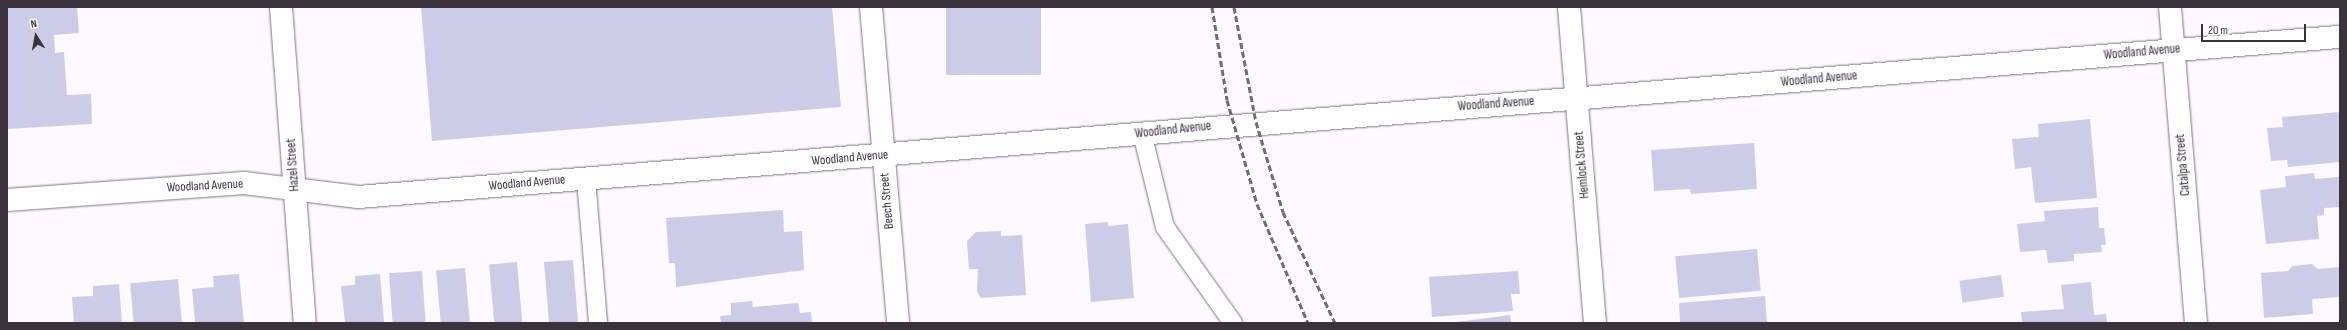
<!DOCTYPE html>
<style>
body{margin:0}
#map{position:relative;width:2347px;height:330px;overflow:hidden;background:#fdf9fe;font-family:"Sofia Sans Condensed",sans-serif}
div>[style]{position:absolute}
[style*='--x']{left:calc(var(--x)*1px);top:calc(var(--y)*1px);width:calc(var(--w)*1px);rotate:calc(var(--a)*1deg)}
.building>*{inset:0;background:#cccce8;transform-origin:0 0}
.roads{filter:drop-shadow(0 0 1px #807086) drop-shadow(0 0 1px #807086)}
.service>*{height:18px;margin:-9px;padding:0 9px;transform-origin:9px;border-radius:9px;background:#fff}
.minor>*{height:22px;margin:-11px;padding:0 11px;transform-origin:11px;border-radius:11px;background:#fff}
.rail>*{height:3px;margin-top:-1.5px;transform-origin:0;background:repeating-linear-gradient(90deg,#706a73 0 6px,transparent 0 9px)}
span{translate:-50% -50%;white-space:nowrap;text-align:center;line-height:1.15;-webkit-text-stroke:3px #fdf9fe;paint-order:stroke}
.street-label{font-size:13px;color:#3a333d}
.frame{position:absolute;inset:0;border:8px solid #3a333d;pointer-events:none}
.north{position:absolute;left:16px;top:16px;width:40px;height:40px;-webkit-text-stroke:3px #fdf9fe;paint-order:stroke;rotate:349deg;font-size:11px;font-weight:700;line-height:16px;text-align:center;color:#3a333d}
.north::after{content:'';display:block;margin:auto;width:14px;height:18px;background:#3a333d;clip-path:polygon(50% 0,100% 100%,50% 72%,0 100%)}
.scale{position:absolute;left:2201px;top:24px;width:105px;height:18px;box-sizing:border-box;border:2px solid #3a333d;border-top:0;padding-left:5px;font-size:12px;line-height:14px;white-space:nowrap;color:#3a333d;-webkit-text-stroke:3px #fdf9fe;paint-order:stroke}
</style>
<div id="map">
<div class="building">
<i style="clip-path:polygon(7px 7px,77px 7px,79px 33px,54px 35px,55px 53px,64px 52px,67px 95px,91px 94px,92px 124px,7px 129px)"></i>
<i style="clip-path:polygon(421px 7px,832px 7px,841px 107px,432px 141px)"></i>
<i style="left:946px;top:7px;width:95px;height:68px"></i>
<i style="clip-path:polygon(2340px 112px,2340px 162px,2288px 167px,2287px 160px,2271px 161px,2267px 128px,2283px 127px,2282px 117px)"></i>
<i style="clip-path:polygon(2090px 119px,2097px 198px,2035px 203px,2031px 167px,2015px 169px,2012px 139px,2039px 137px,2038px 124px)"></i>
<i style="clip-path:polygon(1754px 143px,1757px 189px,1691px 194px,1690px 189px,1654px 191px,1651px 150px)"></i>
<i style="clip-path:polygon(2314px 173px,2315px 179px,2340px 177px,2340px 207px,2324px 208px,2324px 215px,2317px 216px,2319px 239px,2266px 244px,2260px 190px,2286px 187px,2285px 176px)"></i>
<i style="clip-path:polygon(2098px 207px,2099px 228px,2104px 228px,2106px 245px,2101px 245px,2102px 252px,2074px 254px,2074px 261px,2048px 263px,2046px 250px,2020px 252px,2017px 224px,2045px 221px,2044px 211px)"></i>
<i style="clip-path:polygon(783px 210px,784px 232px,802px 231px,804px 270px,676px 287px,675px 263px,669px 263px,666px 218px)"></i>
<i style="clip-path:polygon(1108px 222px,1108px 226px,1128px 224px,1134px 298px,1091px 302px,1085px 224px)"></i>
<i style="clip-path:polygon(1001px 231px,1001px 236px,1022px 235px,1026px 295px,981px 298px,977px 292px,978px 269px,969px 269px,967px 241px,976px 232px)"></i>
<i style="left:1757px;top:249px;width:42px;height:82px;rotate:85deg"></i>
<i style="clip-path:polygon(573px 260px,578px 322px,586px 323px,549px 323px,544px 262px)"></i>
<i style="left:517px;top:262px;width:61px;height:28px;rotate:85deg"></i>
<i style="clip-path:polygon(2312px 264px,2318px 269px,2340px 267px,2340px 297px,2312px 299px,2313px 314px,2264px 318px,2261px 273px,2288px 271px,2292px 266px)"></i>
<i style="left:465px;top:268px;width:55px;height:29px;rotate:85deg"></i>
<i style="left:422px;top:271px;width:52px;height:33px;rotate:86deg"></i>
<i style="clip-path:polygon(1518px 271px,1520px 294px,1511px 294px,1513px 311px,1432px 317px,1429px 277px)"></i>
<i style="clip-path:polygon(239px 274px,244px 323px,195px 323px,192px 289px,214px 287px,213px 276px)"></i>
<i style="clip-path:polygon(380px 274px,384px 323px,345px 323px,341px 286px,355px 285px,355px 276px)"></i>
<i style="left:2001px;top:275px;width:22px;height:42px;rotate:82deg"></i>
<i style="left:178px;top:279px;width:44px;height:48px;rotate:85deg"></i>
<i style="clip-path:polygon(2091px 282px,2094px 315px,2106px 314px,2107px 323px,2022px 323px,2021px 312px,2064px 309px,2061px 285px)"></i>
<i style="clip-path:polygon(119px 284px,122px 323px,74px 323px,72px 297px,93px 296px,93px 286px)"></i>
<i style="clip-path:polygon(1765px 296px,1767px 323px,1680px 323px,1679px 303px)"></i>
<i style="clip-path:polygon(752px 301px,753px 307px,798px 303px,800px 313px,811px 312px,812px 323px,721px 323px,720px 316px,731px 315px,731px 303px)"></i>
<i style="clip-path:polygon(1510px 315px,1511px 323px,1457px 323px,1457px 322px)"></i>
</div>
<div class="roads">
<div class="service">
<i style="--x:1142;--y:133;--w:97;--a:76.3"></i>
<i style="--x:1165;--y:227;--w:118;--a:54.7"></i>
<i style="--x:586;--y:179;--w:144;--a:85.2"></i>
</div>
<div class="minor">
<i style="--x:281;--y:7;--w:317;--a:85.7"></i>
<i style="--x:871;--y:7;--w:317;--a:85.1"></i>
<i style="--x:1569;--y:7;--w:317;--a:85.3"></i>
<i style="--x:2170;--y:7;--w:317;--a:85.3"></i>
<i style="--x:7;--y:200;--w:238;--a:-4.1"></i>
<i style="--x:244;--y:183;--w:115;--a:7"></i>
<i style="--x:358;--y:197;--w:1988;--a:-4.62"></i>
</div>
</div>
<div class="rail">
<i style="--x:1212;--y:7;--w:94;--a:80.8"></i>
<i style="--x:1227;--y:100;--w:108;--a:73.9"></i>
<i style="--x:1257;--y:204;--w:129;--a:66.8"></i>
<i style="--x:1234;--y:7;--w:117;--a:79.2"></i>
<i style="--x:1256;--y:122;--w:94;--a:73.3"></i>
<i style="--x:1283;--y:212;--w:123;--a:64.9"></i>
</div>
<div class="street-label">
<span style="left:2142px;top:52px;rotate:-5deg">Woodland Avenue</span>
<span style="left:1819px;top:79px;rotate:-5deg">Woodland Avenue</span>
<span style="left:1496px;top:104px;rotate:-4deg">Woodland Avenue</span>
<span style="left:1173px;top:130px;rotate:-6deg">Woodland Avenue</span>
<span style="left:850px;top:158px;rotate:-5deg">Woodland Avenue</span>
<span style="left:293px;top:165px;rotate:-94deg">Hazel Street</span>
<span style="left:1582px;top:165px;rotate:-95deg">Hemlock Street</span>
<span style="left:2183px;top:165px;rotate:-95deg">Catalpa Street</span>
<span style="left:527px;top:183px;rotate:-5deg">Woodland Avenue</span>
<span style="left:205px;top:186px;rotate:-3deg">Woodland Avenue</span>
<span style="left:887px;top:201px;rotate:-95deg">Beech Street</span>
</div>
<div class="frame"></div>
<div class="north">N</div>
<div class="scale">20 m</div>
</div>
